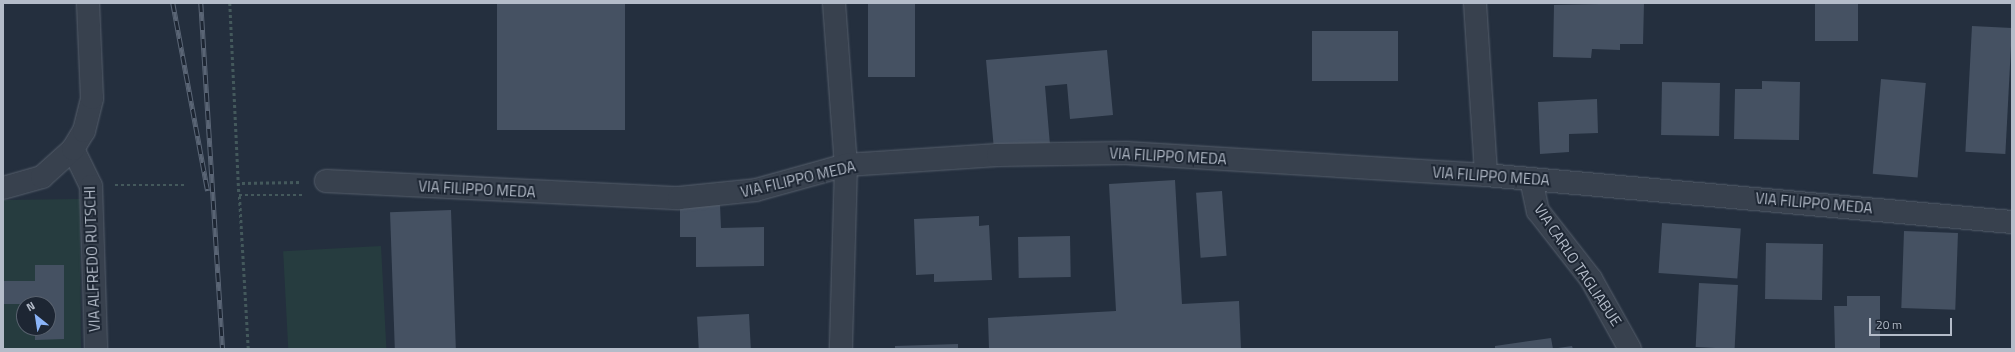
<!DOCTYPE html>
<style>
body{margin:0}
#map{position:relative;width:2015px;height:352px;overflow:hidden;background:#242f3e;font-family:"Titillium Web",sans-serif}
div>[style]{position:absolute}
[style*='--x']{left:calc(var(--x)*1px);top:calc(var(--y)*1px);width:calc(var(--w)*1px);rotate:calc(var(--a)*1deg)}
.green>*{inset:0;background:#263c3f;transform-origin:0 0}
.building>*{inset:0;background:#455162;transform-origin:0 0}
.path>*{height:2.5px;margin-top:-1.25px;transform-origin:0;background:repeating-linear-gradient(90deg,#44595c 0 3px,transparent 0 6px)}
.roads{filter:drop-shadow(0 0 1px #565f6c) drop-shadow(0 0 1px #565f6c)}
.minor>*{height:22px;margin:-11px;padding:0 11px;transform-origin:11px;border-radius:11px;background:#38414e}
.rail>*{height:4.5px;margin-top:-2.25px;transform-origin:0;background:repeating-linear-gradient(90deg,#1d2633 0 9px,#5a6575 0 18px);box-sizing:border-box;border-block:1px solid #5a6575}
span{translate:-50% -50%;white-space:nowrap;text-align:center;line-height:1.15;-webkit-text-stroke:4px #1d2633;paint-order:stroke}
.street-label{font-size:15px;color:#b4bcc9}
.frame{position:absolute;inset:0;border:4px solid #b4bcc9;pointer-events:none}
.north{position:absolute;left:16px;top:296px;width:40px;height:40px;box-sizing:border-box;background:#1d2633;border:1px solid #59626f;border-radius:50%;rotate:330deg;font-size:11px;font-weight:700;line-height:16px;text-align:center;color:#b4bcc9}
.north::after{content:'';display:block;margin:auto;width:14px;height:18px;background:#8ab4f8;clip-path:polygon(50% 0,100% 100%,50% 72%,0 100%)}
.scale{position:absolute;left:1869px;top:318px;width:83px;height:18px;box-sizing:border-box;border:2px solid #b4bcc9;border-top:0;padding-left:5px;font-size:12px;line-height:14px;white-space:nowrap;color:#b4bcc9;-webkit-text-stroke:3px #1d2633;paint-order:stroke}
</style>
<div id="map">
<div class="green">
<i style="clip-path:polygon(evenodd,80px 199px,81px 349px,3px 349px,3px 200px,80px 199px,24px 304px,48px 304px,48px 328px,24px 328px,24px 304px)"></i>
<i style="left:381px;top:246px;width:103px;height:98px;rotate:87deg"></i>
</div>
<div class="building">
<i style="left:497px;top:3px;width:128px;height:127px"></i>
<i style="left:868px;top:3px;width:47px;height:74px"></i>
<i style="clip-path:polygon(1644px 3px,1643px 44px,1620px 44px,1620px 50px,1592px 49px,1591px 58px,1553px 57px,1554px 5px)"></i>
<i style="left:1815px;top:3px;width:43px;height:38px"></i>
<i style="left:1972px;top:26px;width:40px;height:126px;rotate:3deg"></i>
<i style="left:1312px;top:31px;width:86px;height:50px"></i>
<i style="clip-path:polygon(1107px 50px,1113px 115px,1070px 119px,1067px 84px,1045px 86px,1050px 145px,994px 150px,986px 60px)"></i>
<i style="left:1881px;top:79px;width:45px;height:95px;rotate:5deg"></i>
<i style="clip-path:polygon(1762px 81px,1800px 82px,1799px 140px,1734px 139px,1735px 89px,1762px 89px)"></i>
<i style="left:1662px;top:82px;width:58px;height:53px;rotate:1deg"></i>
<i style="clip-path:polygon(1597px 99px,1598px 133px,1569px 134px,1569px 152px,1540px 154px,1538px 102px)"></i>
<i style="clip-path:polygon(1175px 180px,1182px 304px,1239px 301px,1241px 349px,989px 349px,988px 318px,1116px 311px,1109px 184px)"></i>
<i style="left:1222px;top:191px;width:65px;height:26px;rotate:86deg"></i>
<i style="clip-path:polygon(720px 204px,721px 228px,764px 227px,764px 266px,696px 267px,696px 237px,680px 237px,680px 205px)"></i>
<i style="left:451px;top:210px;width:139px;height:61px;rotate:88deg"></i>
<i style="clip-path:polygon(979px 216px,979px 226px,989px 225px,992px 280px,934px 282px,934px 274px,916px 275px,914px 219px)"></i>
<i style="left:1662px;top:223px;width:79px;height:50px;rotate:4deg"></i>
<i style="left:1904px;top:231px;width:54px;height:77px;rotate:2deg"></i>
<i style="left:1070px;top:236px;width:41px;height:52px;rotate:89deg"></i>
<i style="left:1766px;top:243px;width:57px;height:56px;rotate:1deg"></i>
<i style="clip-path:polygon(35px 265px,64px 265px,64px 339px,35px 340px,35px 328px,48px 328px,48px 304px,3px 304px,3px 281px,35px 281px)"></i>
<i style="left:1699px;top:283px;width:39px;height:64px;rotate:3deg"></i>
<i style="clip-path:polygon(1847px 296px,1880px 296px,1880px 349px,1835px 349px,1834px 306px,1847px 306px)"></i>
<i style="left:749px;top:314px;width:35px;height:52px;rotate:87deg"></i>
<i style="clip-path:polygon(1551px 338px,1553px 349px,1495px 349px,1495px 346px)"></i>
<i style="clip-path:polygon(958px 344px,958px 349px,895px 349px,895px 346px)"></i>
<i style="clip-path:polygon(1572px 346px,1573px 349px,1558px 349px,1558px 348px)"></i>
</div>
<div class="path">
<i style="--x:230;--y:3;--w:192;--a:87.3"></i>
<i style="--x:242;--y:183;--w:60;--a:-1"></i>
<i style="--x:115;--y:185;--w:72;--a:0"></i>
<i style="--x:248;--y:349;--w:154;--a:-93.3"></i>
<i style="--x:239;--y:195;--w:66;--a:0"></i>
</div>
<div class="roads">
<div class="minor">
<i style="--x:834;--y:3;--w:162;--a:85.8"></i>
<i style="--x:846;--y:165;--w:184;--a:91.6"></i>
<i style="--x:1475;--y:3;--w:172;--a:86.3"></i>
<i style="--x:73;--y:149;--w:41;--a:64.1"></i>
<i style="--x:91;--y:186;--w:163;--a:88.2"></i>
<i style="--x:1531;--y:179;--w:33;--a:78"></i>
<i style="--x:1538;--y:211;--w:86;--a:52.1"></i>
<i style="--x:1591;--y:279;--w:80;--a:60.9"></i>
<i style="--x:326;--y:181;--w:353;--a:2.8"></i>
<i style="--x:679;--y:198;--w:77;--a:-5.9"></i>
<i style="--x:756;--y:190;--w:93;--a:-15.5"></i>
<i style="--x:846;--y:165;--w:152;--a:-3.8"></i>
<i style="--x:998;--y:155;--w:128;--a:-0.9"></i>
<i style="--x:1126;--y:153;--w:361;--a:3.5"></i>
<i style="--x:1486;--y:175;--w:528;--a:5.11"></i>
<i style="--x:3;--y:188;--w:41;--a:-15.8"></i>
<i style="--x:42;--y:177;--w:42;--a:-42.1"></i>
<i style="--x:73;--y:149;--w:21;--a:-59"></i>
<i style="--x:84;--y:131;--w:34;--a:-76"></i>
<i style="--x:92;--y:98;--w:95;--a:-92.4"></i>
</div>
</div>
<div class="rail">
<i style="--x:173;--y:3;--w:191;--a:79.5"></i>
<i style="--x:201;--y:3;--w:347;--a:86.4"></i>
</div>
<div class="street-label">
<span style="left:1168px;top:156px;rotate:3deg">VIA FILIPPO MEDA</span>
<span style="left:1491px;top:176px;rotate:4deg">VIA FILIPPO MEDA</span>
<span style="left:798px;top:179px;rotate:-13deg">VIA FILIPPO MEDA</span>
<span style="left:477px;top:189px;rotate:3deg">VIA FILIPPO MEDA</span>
<span style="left:1814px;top:203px;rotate:5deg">VIA FILIPPO MEDA</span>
<span style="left:92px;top:259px;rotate:-92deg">VIA ALFREDO RUTSCHI</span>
<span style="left:1578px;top:265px;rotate:56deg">VIA CARLO TAGLIABUE</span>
</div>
<div class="frame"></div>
<div class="north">N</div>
<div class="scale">20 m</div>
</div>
